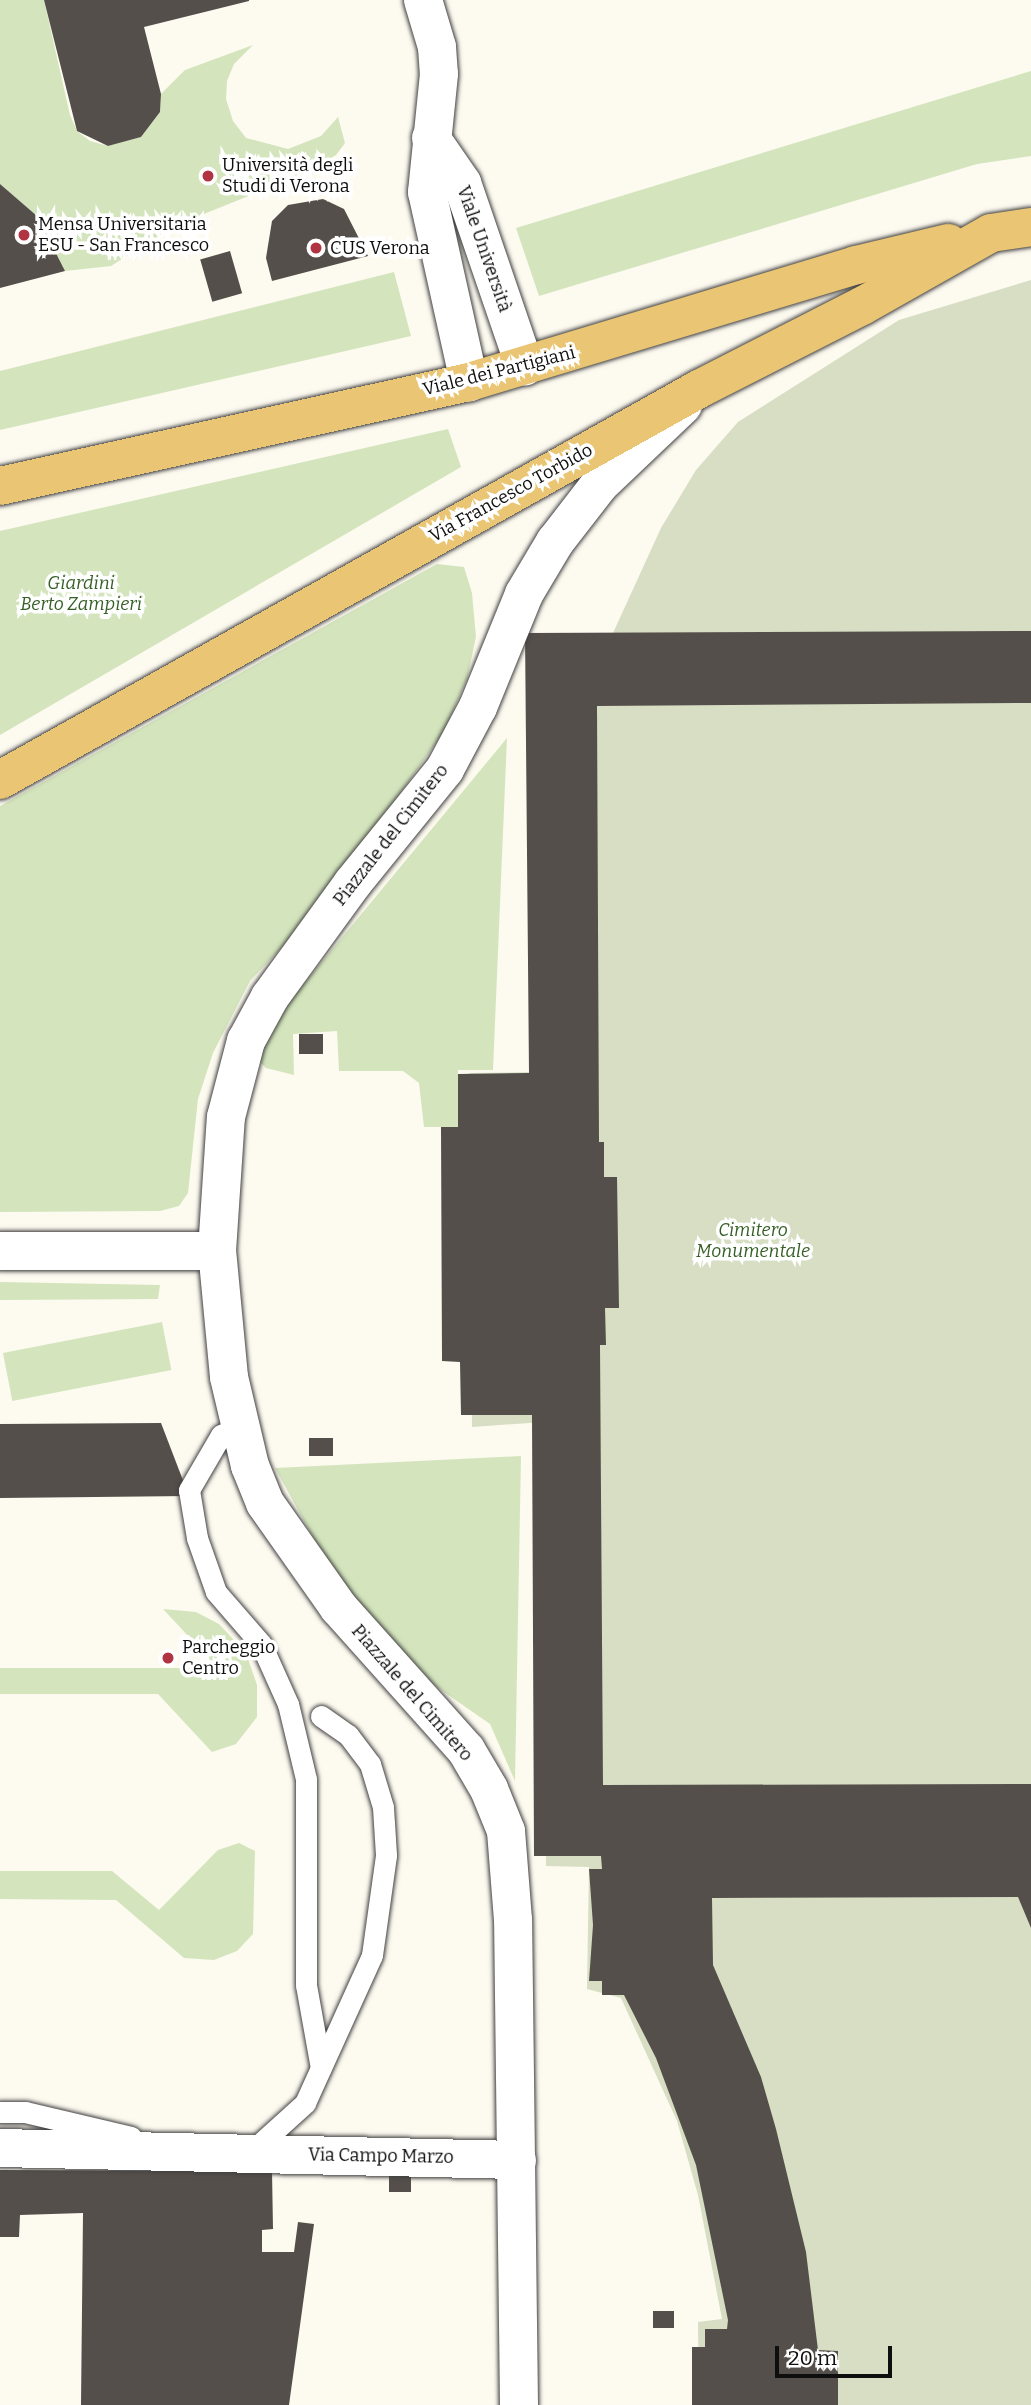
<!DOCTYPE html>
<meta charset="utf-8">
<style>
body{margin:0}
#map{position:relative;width:1031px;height:2405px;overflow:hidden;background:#fdfaf0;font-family:Bitter,serif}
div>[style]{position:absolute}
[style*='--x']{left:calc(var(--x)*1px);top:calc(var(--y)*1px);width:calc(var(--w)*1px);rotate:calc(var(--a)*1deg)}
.green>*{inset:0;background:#d4e5bd;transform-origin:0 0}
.cemetery>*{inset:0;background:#d7dec3}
.building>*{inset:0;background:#554f4b;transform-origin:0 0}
.roads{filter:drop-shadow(0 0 2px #414141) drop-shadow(0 0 2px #414141)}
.lane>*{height:21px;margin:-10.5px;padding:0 10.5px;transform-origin:10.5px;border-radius:10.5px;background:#fff}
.street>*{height:38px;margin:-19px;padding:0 19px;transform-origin:19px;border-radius:19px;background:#fff}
.primary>*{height:38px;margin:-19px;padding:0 19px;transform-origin:19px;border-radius:19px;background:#eac573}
.dots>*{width:19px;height:19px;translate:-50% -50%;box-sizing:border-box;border:4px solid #fff;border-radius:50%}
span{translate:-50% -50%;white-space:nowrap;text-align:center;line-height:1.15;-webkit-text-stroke:7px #fff;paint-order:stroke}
.poi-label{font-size:18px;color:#0e0e0e}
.left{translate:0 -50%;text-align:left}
.street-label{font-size:18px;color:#0e0e0e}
.park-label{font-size:18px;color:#355f25;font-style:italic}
.scale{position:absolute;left:775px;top:2346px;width:117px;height:32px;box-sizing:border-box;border:4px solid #0e0e0e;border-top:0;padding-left:9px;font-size:21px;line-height:24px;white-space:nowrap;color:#0e0e0e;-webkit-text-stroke:5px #fff;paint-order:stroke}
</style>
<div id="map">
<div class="green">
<i style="clip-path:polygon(0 0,44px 0,70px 115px,77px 131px,90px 141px,108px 146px,141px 137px,160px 112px,161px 94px,185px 70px,253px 45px,234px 64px,227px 81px,226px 99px,233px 121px,246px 138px,288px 149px,321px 136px,338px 117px,345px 143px,336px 155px,303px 174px,174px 226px,111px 266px,65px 271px,37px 216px,0 184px)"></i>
<i style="clip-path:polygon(1031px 71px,1031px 156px,977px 164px,539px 296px,516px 228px)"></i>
<i style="clip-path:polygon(394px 272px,411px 336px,0 430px,0 371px)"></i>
<i style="clip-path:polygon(448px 429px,461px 467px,0 735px,0 531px)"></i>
<i style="clip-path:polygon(437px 564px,464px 567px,472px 593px,476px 637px,467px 679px,443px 733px,318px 909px,250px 981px,213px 1053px,198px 1099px,188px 1193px,179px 1206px,160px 1211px,0 1212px,0 806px)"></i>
<i style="clip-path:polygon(507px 738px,493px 1070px,458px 1070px,458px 1127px,424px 1127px,419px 1083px,403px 1071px,339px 1071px,337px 1031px,293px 1034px,294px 1075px,266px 1068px,260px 1062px,263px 1033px)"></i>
<i style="clip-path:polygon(0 1282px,160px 1285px,158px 1299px,0 1300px)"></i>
<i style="left:162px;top:1322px;width:49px;height:162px;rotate:79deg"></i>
<i style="clip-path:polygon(521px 1456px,515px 1781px,490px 1724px,398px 1660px,336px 1579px,275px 1468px)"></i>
<i style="clip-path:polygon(163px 1609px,196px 1612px,219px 1624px,246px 1653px,257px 1685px,257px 1717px,236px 1744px,212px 1752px,158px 1694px,0 1694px,0 1668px,218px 1668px)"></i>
<i style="clip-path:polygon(239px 1843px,255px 1851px,253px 1934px,237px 1951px,214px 1960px,184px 1958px,116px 1900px,0 1899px,0 1871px,112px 1871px,159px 1910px,218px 1850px)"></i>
</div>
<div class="cemetery">
<i style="clip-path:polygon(1031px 280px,1031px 2405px,699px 2405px,698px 2322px,722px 2319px,698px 2195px,677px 2121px,621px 1998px,587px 1989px,589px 1867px,546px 1866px,544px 1422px,472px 1427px,469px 1073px,536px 1072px,537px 638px,613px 633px,661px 528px,696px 470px,738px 422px,899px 320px)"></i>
</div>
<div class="building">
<i style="clip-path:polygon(44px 0,249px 0,249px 1px,144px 27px,161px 94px,160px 112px,141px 137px,108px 146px,77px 131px)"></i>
<i style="clip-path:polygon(0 184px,37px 216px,65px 271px,0 288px)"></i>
<i style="clip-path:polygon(323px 199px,344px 209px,368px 256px,272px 281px,266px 258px,272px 221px,288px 205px)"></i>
<i style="left:230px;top:251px;width:44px;height:31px;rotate:74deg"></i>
<i style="clip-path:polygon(1031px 631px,1031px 703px,597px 706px,599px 1142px,604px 1142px,604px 1177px,617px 1177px,619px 1308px,605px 1308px,606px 1345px,600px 1345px,603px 1785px,1031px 1784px,1031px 1928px,1018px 1897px,712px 1898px,713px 1965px,761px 2077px,776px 2129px,806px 2252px,818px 2350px,838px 2351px,838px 2405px,692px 2405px,692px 2347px,705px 2347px,705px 2329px,727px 2329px,728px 2320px,696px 2165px,656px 2058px,624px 1995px,602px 1995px,602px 1981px,589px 1981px,593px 1925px,589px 1869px,602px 1869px,601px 1856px,534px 1856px,532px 1415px,461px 1415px,460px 1362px,442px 1361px,441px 1127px,458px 1127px,458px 1074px,529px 1073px,525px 633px)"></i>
<i style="left:323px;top:1034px;width:20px;height:24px;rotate:90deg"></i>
<i style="clip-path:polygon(161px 1423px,189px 1496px,0 1498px,0 1424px)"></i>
<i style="left:309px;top:1438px;width:24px;height:18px"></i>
<i style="clip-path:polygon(0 2170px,272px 2171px,273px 2229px,262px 2230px,262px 2252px,294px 2252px,298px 2222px,314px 2224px,289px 2405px,81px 2405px,83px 2213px,20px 2215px,19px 2237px,0 2237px)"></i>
<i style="left:389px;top:2173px;width:22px;height:19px"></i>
<i style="left:653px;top:2311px;width:21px;height:17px"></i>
</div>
<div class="roads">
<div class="lane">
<i style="--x:239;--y:1426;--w:20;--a:153"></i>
<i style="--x:221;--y:1435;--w:64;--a:120.2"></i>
<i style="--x:189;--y:1490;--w:49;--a:80.5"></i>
<i style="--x:197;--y:1538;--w:57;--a:70.6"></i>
<i style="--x:216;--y:1592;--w:69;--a:49.1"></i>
<i style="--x:261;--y:1644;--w:66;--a:65.8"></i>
<i style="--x:288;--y:1704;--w:77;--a:76.5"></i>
<i style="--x:306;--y:1779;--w:206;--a:90"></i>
<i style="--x:306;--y:1985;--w:84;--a:79.8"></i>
<i style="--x:0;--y:2112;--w:25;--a:0"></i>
<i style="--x:25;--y:2112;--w:109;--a:13.3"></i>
<i style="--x:251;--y:2152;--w:73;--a:-42.2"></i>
<i style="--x:305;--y:2103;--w:162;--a:-65.6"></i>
<i style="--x:372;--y:1955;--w:101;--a:-82"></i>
<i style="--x:386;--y:1855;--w:48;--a:-93.6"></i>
<i style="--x:383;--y:1807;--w:45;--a:-106.8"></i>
<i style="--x:370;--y:1764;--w:36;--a:-127"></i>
<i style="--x:348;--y:1735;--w:33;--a:-145"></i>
</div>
<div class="street">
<i style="--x:423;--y:0;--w:49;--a:73.4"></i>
<i style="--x:437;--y:47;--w:27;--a:86"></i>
<i style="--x:439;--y:74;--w:119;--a:95.8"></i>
<i style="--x:427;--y:192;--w:195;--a:77.5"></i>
<i style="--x:431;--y:138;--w:55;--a:55.4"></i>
<i style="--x:462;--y:183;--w:194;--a:71.1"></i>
<i style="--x:0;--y:1251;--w:217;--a:0"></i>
<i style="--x:0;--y:2148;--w:517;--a:1.33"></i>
<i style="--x:519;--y:2405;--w:485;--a:-90.7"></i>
<i style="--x:513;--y:1920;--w:89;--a:-94.5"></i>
<i style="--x:506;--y:1831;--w:45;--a:-112"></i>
<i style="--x:489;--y:1789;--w:45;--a:-120.5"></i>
<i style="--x:466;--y:1750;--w:191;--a:-131.8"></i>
<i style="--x:339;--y:1608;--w:128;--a:-125.2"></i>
<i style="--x:265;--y:1503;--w:40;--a:-112"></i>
<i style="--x:250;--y:1466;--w:91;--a:-103.3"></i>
<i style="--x:229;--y:1377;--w:127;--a:-95.4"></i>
<i style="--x:217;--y:1251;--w:134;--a:-86.2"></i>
<i style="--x:226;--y:1117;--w:79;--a:-75.3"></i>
<i style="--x:246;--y:1041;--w:50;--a:-61.4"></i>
<i style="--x:270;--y:997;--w:140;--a:-54"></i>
<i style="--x:352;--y:884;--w:148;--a:-51"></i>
<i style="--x:445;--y:769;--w:70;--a:-62"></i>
<i style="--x:478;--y:707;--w:122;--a:-67.8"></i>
<i style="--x:524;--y:594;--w:61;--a:-59.2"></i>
<i style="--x:555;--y:542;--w:72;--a:-52.3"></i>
<i style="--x:599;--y:485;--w:116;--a:-43.6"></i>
</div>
<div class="primary">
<i style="--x:0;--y:486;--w:480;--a:-12.5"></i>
<i style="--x:469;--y:382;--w:404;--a:-16.8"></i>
<i style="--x:856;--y:265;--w:95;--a:-13.4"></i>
<i style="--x:0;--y:780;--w:801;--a:-29.22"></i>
<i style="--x:699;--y:389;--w:183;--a:-27"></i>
<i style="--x:862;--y:306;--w:148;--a:-29.5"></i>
<i style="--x:991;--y:233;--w:40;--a:-8.5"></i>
</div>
</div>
<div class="dots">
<i style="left:208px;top:176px;background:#b03442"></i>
<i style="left:24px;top:235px;background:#b03442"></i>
<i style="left:316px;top:248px;background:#b03442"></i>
<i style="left:168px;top:1658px;background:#b03442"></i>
</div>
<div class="poi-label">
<span class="left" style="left:222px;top:176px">Università degli<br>Studi di Verona</span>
<span class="left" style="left:38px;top:235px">Mensa Universitaria<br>ESU - San Francesco</span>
<span class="left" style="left:330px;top:248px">CUS Verona</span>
<span class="left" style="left:182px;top:1658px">Parcheggio<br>Centro</span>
</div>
<div class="street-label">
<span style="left:484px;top:249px;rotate:71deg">Viale Università</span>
<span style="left:499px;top:371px;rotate:-14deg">Viale dei Partigiani</span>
<span style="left:511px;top:493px;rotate:-29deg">Via Francesco Torbido</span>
<span style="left:391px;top:835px;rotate:-52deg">Piazzale del Cimitero</span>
<span style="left:412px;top:1693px;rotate:49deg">Piazzale del Cimitero</span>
<span style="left:381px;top:2156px;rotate:1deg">Via Campo Marzo</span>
</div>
<div class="park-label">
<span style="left:81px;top:594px">Giardini<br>Berto Zampieri</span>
<span style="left:753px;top:1241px">Cimitero<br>Monumentale</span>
</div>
<div class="scale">20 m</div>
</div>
